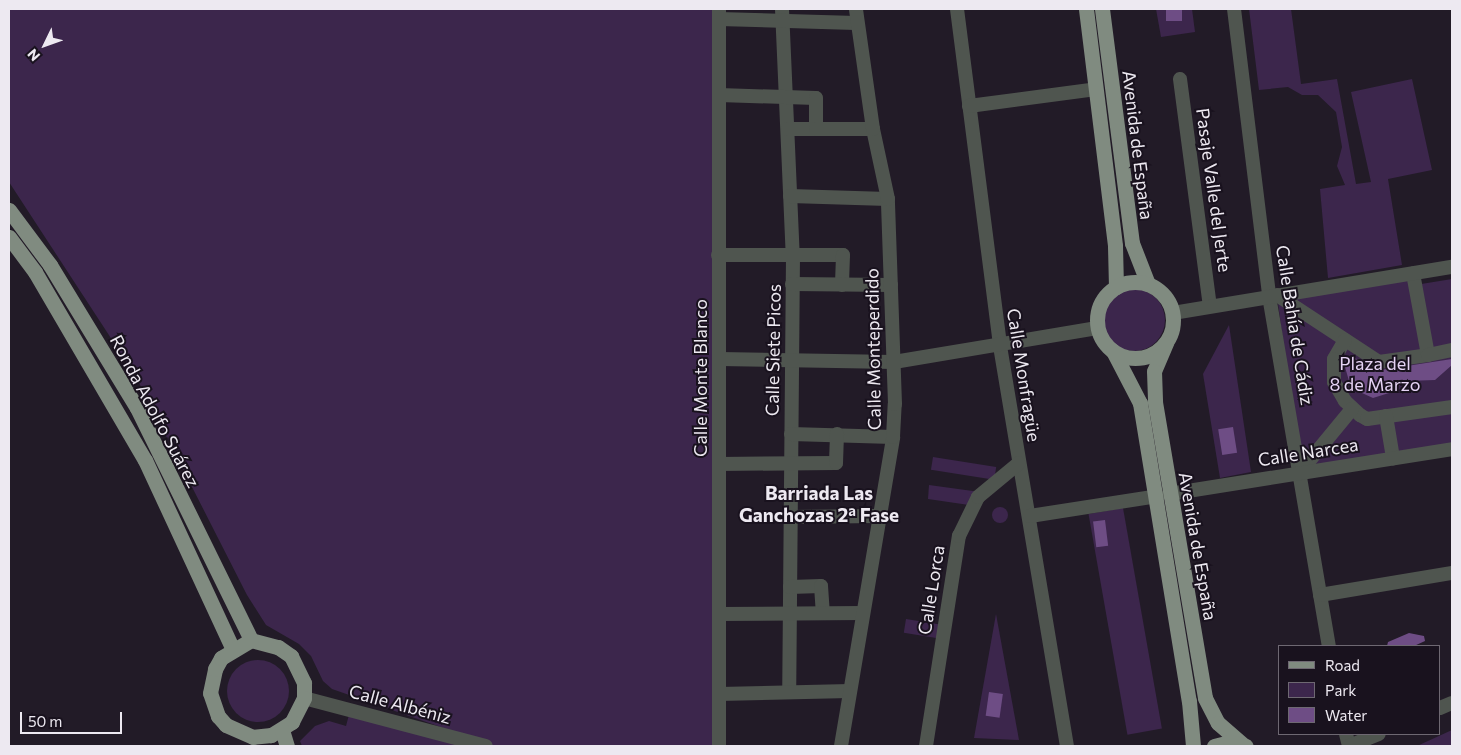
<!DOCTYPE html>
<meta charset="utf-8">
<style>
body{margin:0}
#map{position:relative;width:1461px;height:755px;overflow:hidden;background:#221b27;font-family:Commissioner,sans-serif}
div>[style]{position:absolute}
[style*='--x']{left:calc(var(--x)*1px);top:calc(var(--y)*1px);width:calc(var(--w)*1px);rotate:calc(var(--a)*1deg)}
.green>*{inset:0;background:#3c264c;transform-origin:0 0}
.round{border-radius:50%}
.water>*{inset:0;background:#6e4d85;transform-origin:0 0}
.street>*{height:14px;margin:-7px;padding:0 7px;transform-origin:7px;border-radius:7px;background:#4f554f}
.primary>*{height:15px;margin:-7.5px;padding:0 7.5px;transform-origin:7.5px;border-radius:7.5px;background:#808b80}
.primary>.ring{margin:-7.5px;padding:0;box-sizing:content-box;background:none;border:15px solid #808b80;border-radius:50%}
span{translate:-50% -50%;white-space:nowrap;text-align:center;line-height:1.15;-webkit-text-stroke:4px #19121e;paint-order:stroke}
.street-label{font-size:18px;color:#ede9f1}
.park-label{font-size:18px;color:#e5d3f4}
.neighbourhood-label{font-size:19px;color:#ede9f1;font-weight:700}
.frame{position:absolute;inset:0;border:10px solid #ede9f1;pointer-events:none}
.legend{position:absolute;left:1278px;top:645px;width:162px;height:90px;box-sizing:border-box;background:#19121e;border:1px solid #6e6872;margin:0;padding:6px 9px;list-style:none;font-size:15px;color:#ede9f1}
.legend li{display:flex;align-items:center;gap:10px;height:25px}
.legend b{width:25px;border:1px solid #6e6872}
.north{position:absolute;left:20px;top:20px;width:50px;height:50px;-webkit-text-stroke:4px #19121e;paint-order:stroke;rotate:228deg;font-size:14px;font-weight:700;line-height:20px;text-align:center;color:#ede9f1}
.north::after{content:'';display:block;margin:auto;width:18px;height:22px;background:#ede9f1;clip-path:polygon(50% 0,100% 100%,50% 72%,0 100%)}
.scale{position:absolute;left:20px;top:712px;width:102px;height:22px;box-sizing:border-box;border:2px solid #ede9f1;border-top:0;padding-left:6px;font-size:15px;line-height:18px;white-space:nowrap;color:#ede9f1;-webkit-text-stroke:4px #19121e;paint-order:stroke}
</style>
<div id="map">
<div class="green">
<i style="clip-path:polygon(9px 9px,719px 9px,719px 746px,495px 746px,332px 689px,323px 681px,311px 656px,299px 644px,266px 625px,247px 595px,135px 375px,9px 182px)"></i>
<i style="clip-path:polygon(1156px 9px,1192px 9px,1195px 32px,1161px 37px)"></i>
<i style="clip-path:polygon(1249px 9px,1291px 9px,1301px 84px,1337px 79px,1356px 184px,1371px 182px,1351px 92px,1412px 79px,1432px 170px,1388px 179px,1402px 265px,1328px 278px,1320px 189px,1345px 185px,1337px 166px,1342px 147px,1336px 112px,1318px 95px,1302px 95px,1288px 87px,1259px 90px)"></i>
<i style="clip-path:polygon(1413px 273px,1415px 285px,1452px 279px,1452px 449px,1300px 472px,1277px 295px)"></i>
<i class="round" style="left:1103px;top:289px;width:62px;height:62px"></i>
<i style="clip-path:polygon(1229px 325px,1251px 472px,1220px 478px,1203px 374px)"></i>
<i style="left:933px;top:457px;width:64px;height:13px;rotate:9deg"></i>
<i style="clip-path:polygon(929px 485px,980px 492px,969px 505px,928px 499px)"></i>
<i class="round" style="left:992px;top:507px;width:16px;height:16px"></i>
<i style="left:1123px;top:508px;width:224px;height:35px;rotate:80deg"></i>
<i style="clip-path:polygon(996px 614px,1019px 740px,974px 738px)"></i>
<i style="left:906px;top:619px;width:36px;height:14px;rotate:9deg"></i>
<i class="round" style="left:227px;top:660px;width:62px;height:62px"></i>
<i style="clip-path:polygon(350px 711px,486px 746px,302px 746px,300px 741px,315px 726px,329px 721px,346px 726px)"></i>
<i style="clip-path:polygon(1452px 730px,1452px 746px,1417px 746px)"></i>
</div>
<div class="water">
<i style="left:1166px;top:9px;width:16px;height:12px"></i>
<i style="clip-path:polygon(1351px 355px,1374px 371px,1452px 359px,1452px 365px,1435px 380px,1406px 381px,1389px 393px,1373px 398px,1351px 388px,1345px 367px)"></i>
<i style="left:1233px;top:427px;width:26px;height:15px;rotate:81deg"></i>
<i style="left:1105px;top:520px;width:26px;height:12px;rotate:83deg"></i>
<i style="clip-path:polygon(1409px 633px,1424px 636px,1425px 641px,1414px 646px,1387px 646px,1388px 642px)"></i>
<i style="left:989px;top:692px;width:14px;height:24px;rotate:8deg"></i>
</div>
<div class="street">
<i style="--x:782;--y:9;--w:247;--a:87.5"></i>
<i style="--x:793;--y:256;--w:436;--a:90.5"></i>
<i style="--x:957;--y:9;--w:340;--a:82.7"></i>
<i style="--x:1000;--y:346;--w:406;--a:80.5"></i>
<i style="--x:1234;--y:9;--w:289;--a:83"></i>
<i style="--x:1269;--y:296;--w:355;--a:80.3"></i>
<i style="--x:719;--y:19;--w:137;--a:1.7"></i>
<i style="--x:1180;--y:79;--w:229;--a:82.5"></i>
<i style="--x:719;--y:95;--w:97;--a:1.8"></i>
<i style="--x:816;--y:98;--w:31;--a:90"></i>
<i style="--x:816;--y:129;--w:28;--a:180"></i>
<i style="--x:969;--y:106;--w:128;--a:-7.6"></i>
<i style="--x:816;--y:129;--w:57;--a:0"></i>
<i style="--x:790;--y:196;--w:98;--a:1.8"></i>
<i style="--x:718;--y:255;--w:125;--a:0"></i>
<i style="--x:843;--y:255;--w:30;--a:92"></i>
<i style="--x:792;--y:284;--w:99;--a:0.6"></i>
<i style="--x:1277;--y:295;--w:122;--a:33.3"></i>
<i style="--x:1379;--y:362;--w:49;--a:-8.1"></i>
<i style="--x:1428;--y:355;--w:83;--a:-100.4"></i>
<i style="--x:1173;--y:313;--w:283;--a:-9.4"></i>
<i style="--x:1345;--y:340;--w:22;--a:120"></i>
<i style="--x:1334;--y:359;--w:23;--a:90"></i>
<i style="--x:1334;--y:382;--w:22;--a:60"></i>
<i style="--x:1345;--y:401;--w:21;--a:43"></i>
<i style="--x:1360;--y:415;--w:8;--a:30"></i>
<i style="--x:1367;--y:419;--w:86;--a:-8"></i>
<i style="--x:1428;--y:355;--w:25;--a:-12"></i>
<i style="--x:720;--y:359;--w:174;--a:1"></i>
<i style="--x:894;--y:362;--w:206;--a:-9.5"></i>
<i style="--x:1386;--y:416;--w:43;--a:80.5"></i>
<i style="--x:791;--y:434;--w:102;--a:1.7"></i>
<i style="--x:719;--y:464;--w:117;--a:-0.5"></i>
<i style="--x:836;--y:463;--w:29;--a:-88"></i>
<i style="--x:1300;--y:472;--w:82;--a:-50.5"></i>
<i style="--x:1169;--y:494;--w:287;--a:-9"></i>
<i style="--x:1030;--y:516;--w:129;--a:-8.9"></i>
<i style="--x:790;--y:517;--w:88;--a:-0.7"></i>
<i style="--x:790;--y:587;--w:31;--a:-2"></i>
<i style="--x:821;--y:586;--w:27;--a:86"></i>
<i style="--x:1320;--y:595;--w:134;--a:-9.5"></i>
<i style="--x:719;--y:614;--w:144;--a:-0.4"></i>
<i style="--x:719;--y:694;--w:131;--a:-1.3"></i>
<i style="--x:304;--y:698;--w:188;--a:14.8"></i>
<i style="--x:1440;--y:708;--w:13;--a:-23"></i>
<i style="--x:1346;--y:734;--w:12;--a:76"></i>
<i style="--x:1349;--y:746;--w:32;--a:-22"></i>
<i style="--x:719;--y:746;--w:737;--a:-90"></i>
<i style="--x:841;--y:746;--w:313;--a:-80.4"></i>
<i style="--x:893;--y:437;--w:33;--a:-87"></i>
<i style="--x:895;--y:404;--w:205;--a:-92"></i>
<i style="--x:888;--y:199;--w:72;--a:-102.1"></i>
<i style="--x:873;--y:129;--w:121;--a:-98.1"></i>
<i style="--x:926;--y:746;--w:213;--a:-81.1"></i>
<i style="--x:959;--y:536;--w:43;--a:-64"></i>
<i style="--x:978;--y:497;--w:53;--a:-39.7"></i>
</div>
<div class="primary">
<i style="--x:1086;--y:9;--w:239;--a:83"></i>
<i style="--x:1115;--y:246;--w:41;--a:88.6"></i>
<i style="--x:1102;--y:9;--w:236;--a:82.7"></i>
<i style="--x:1132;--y:243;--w:44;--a:68.7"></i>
<i style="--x:9;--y:210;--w:69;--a:53.3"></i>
<i style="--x:50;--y:265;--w:167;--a:58.7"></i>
<i style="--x:137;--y:408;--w:258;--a:63.8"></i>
<i style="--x:9;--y:237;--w:44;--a:53.4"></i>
<i style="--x:35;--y:272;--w:218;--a:59.7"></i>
<i style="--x:145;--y:460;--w:209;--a:65.1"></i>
<i class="ring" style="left:1097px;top:282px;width:61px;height:61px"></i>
<i style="--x:1166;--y:343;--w:30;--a:113"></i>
<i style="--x:1154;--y:371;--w:31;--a:88"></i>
<i style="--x:1155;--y:402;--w:300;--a:80.4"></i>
<i style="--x:1205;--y:698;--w:28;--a:63"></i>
<i style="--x:1218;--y:723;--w:32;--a:41"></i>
<i style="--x:1113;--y:351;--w:59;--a:62.6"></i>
<i style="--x:1140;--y:403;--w:302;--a:80.7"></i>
<i style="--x:1189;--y:701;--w:45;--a:84.9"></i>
<i style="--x:251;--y:640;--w:28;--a:15"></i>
<i style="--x:278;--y:647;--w:16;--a:35"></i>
<i style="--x:291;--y:656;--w:30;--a:64"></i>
<i style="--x:304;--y:683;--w:15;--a:90"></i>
<i style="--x:304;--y:698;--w:27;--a:117"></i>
<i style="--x:292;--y:722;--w:25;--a:148"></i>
<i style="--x:271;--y:735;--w:18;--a:174"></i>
<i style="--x:253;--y:737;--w:30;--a:-156"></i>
<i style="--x:226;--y:725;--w:12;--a:-132"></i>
<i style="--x:218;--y:716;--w:24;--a:-109"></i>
<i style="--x:210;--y:693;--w:25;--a:-78"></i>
<i style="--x:215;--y:669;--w:13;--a:-61"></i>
<i style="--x:221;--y:658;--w:35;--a:-31"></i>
<i style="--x:282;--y:730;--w:17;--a:73"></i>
<i style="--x:1214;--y:746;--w:16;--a:-14"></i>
<i style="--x:1230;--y:742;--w:16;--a:14"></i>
</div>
<div class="street-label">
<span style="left:1138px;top:145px;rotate:83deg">Avenida de España</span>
<span style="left:1214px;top:190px;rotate:82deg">Pasaje Valle del Jerte</span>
<span style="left:1295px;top:325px;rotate:81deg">Calle Bahía de Cádiz</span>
<span style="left:873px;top:349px;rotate:-91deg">Calle Monteperdido</span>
<span style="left:773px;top:350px;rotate:-89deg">Calle Siete Picos</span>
<span style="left:1024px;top:375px;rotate:81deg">Calle Monfragüe</span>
<span style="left:700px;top:378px;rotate:-90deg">Calle Monte Blanco</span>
<span style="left:155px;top:411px;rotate:62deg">Ronda Adolfo Suárez</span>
<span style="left:1308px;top:452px;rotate:-9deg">Calle Narcea</span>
<span style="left:1198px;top:546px;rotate:80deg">Avenida de España</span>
<span style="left:931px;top:590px;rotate:-81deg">Calle Lorca</span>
<span style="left:400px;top:704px;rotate:15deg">Calle Albéniz</span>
</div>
<div class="park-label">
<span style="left:1375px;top:374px">Plaza del<br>8 de Marzo</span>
</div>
<div class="neighbourhood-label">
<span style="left:819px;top:504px">Barriada Las<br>Ganchozas 2ª Fase</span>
</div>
<div class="frame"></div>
<ul class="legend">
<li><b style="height:6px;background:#808b80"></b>Road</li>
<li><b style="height:14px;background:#3c264c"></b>Park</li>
<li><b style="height:14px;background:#6e4d85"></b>Water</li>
</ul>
<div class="north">N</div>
<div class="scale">50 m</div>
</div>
